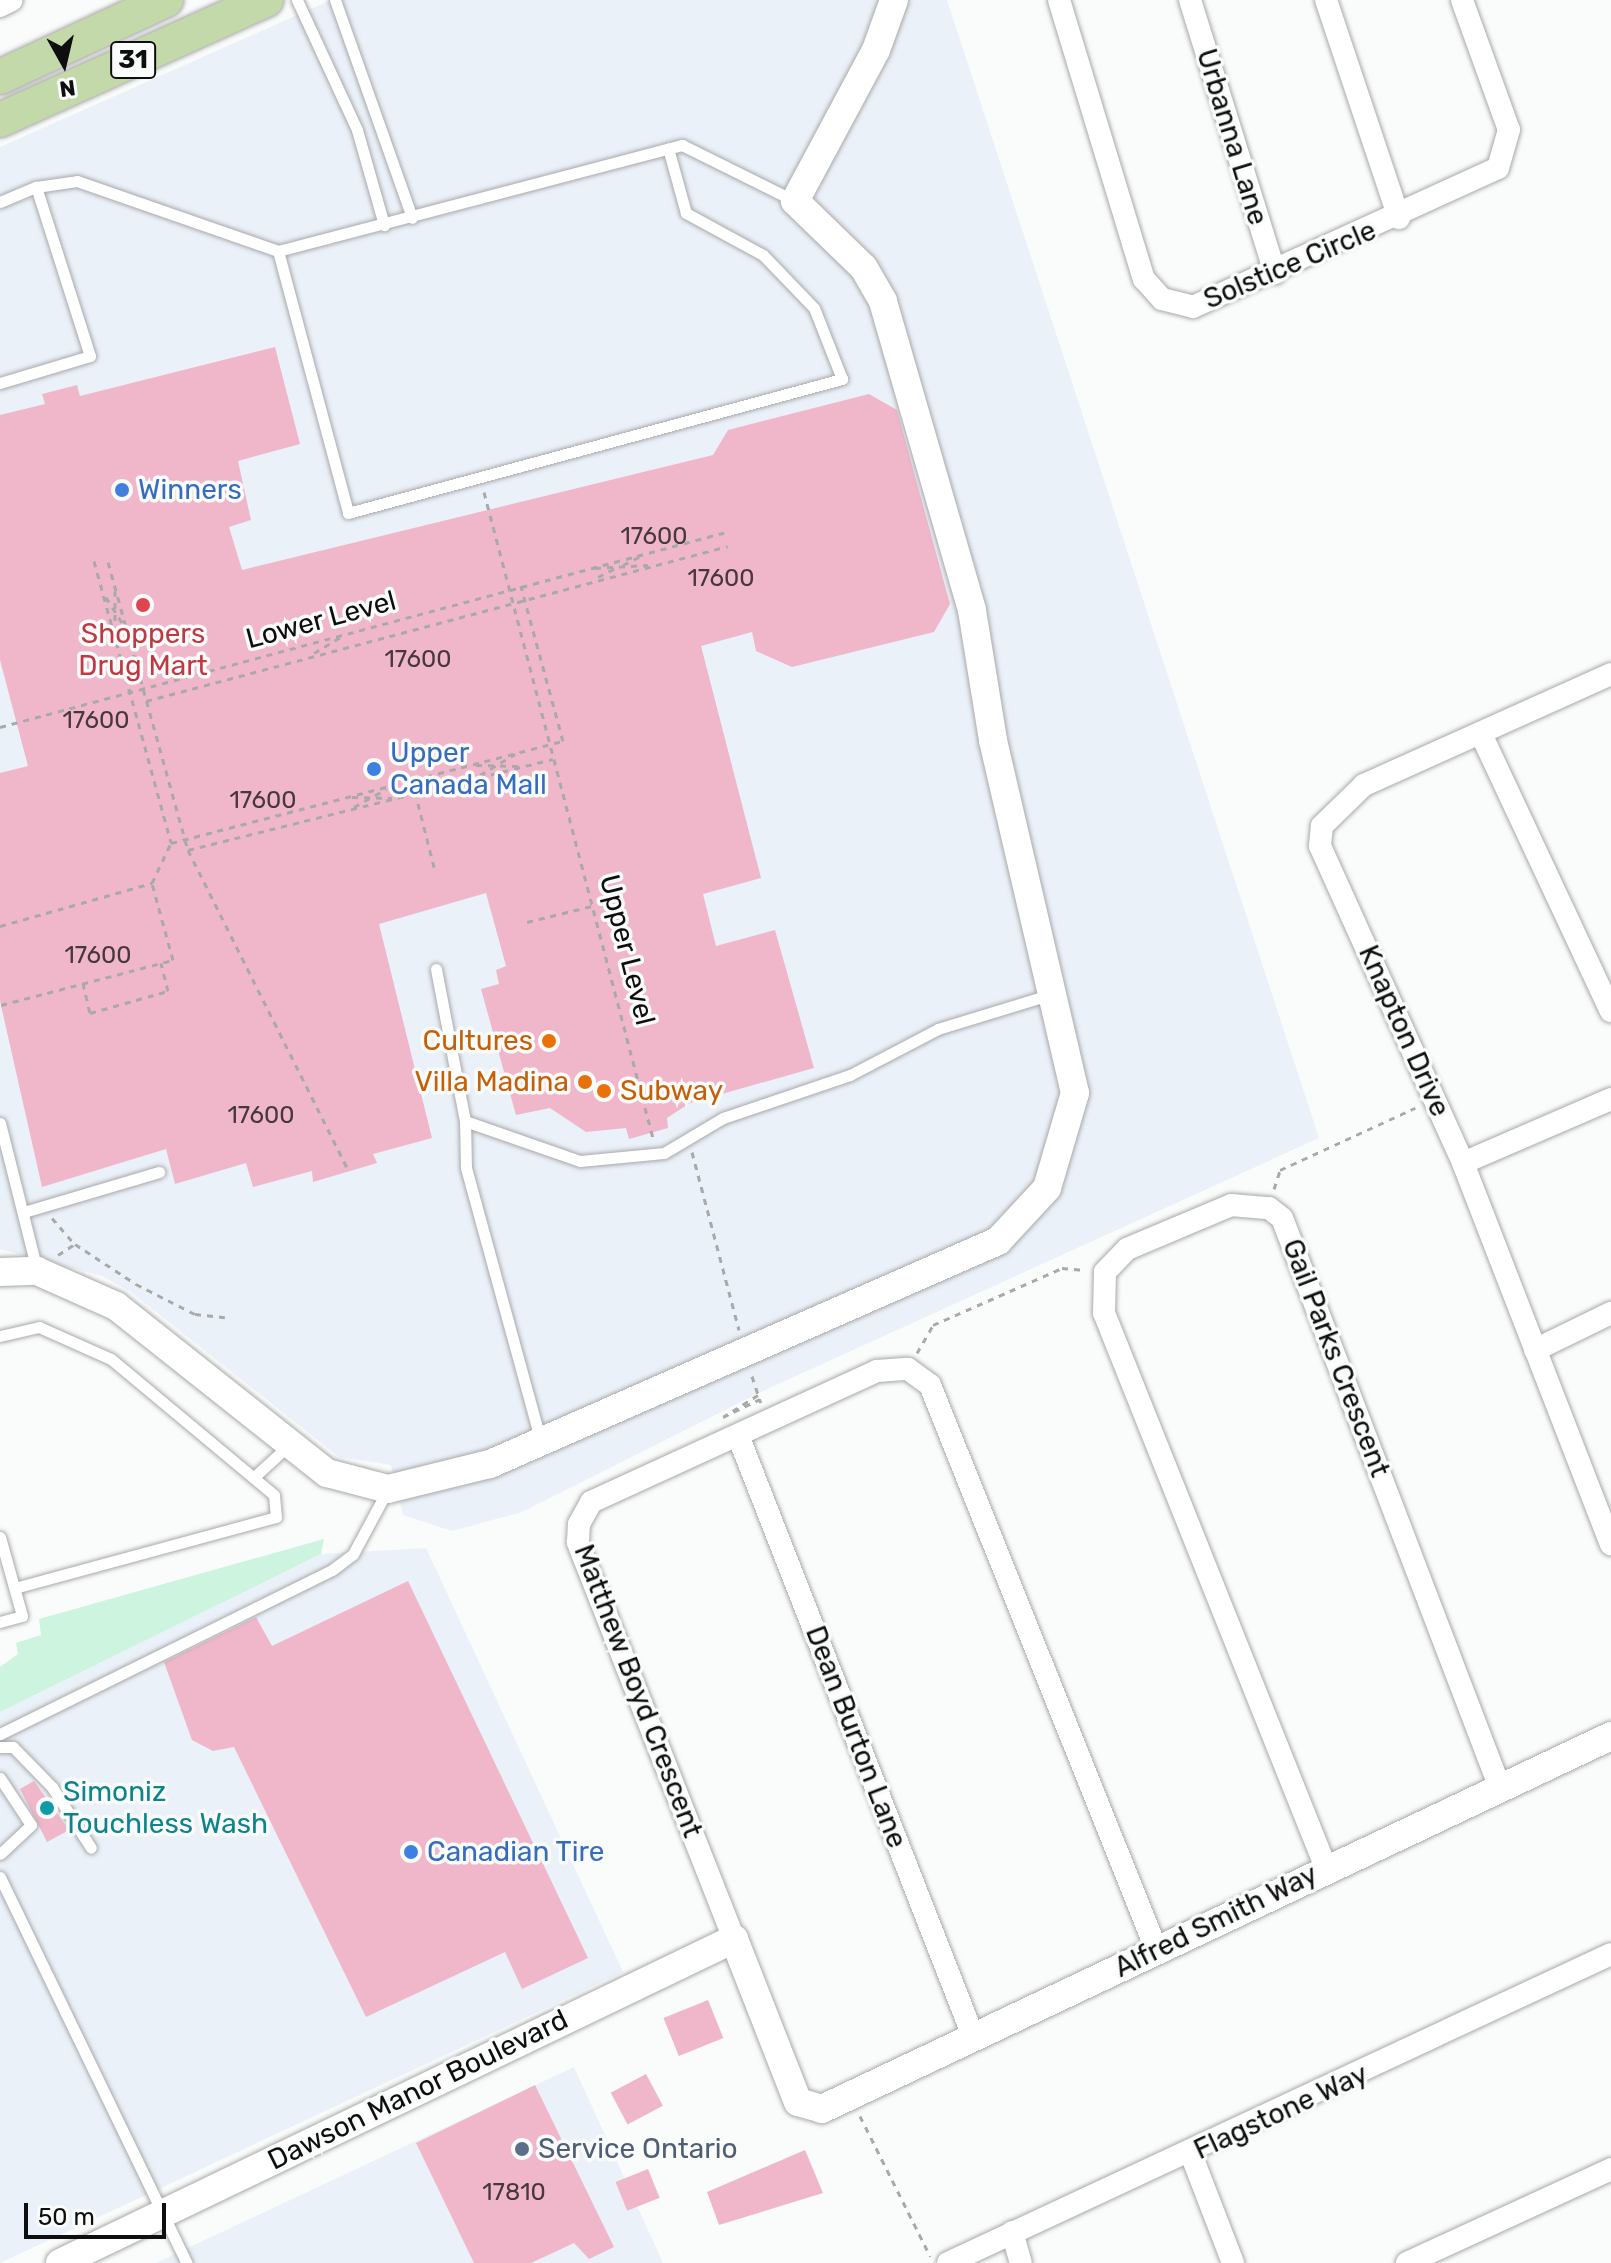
<!DOCTYPE html>
<style>
body{margin:0}
#map{position:relative;width:1611px;height:2263px;overflow:hidden;background:#fafbfb;font-family:Rubik,sans-serif}
div>[style]{position:absolute}
[style*='--x']{left:calc(var(--x)*1px);top:calc(var(--y)*1px);width:calc(var(--w)*1px);rotate:calc(var(--a)*1deg)}
.built>*{inset:0;background:#eaf1f8}
.green>*{inset:0;background:#ccf4de}
.building>*{inset:0;background:#f0b7cb;transform-origin:0 0}
.path>*{height:3px;margin-top:-1.5px;transform-origin:0;background:repeating-linear-gradient(90deg,#a9a9a9 0 6px,transparent 0 12px)}
.roads{filter:drop-shadow(0 0 2px #a9a9aa) drop-shadow(0 0 2px #a9a9aa)}
.service>*{height:11px;margin:-5.5px;padding:0 5.5px;transform-origin:5.5px;border-radius:5.5px;background:#fff}
.minor>*{height:22px;margin:-11px;padding:0 11px;transform-origin:11px;border-radius:11px;background:#fff}
.tertiary>*{height:28px;margin:-14px;padding:0 14px;transform-origin:14px;border-radius:14px;background:#fff}
.primary>*{height:34px;margin:-17px;padding:0 17px;transform-origin:17px;border-radius:17px;background:#c4d9a9}
.dots>*{width:22px;height:22px;translate:-50% -50%;box-sizing:border-box;border:4px solid #fafbfb;border-radius:50%}
span{translate:-50% -50%;white-space:nowrap;text-align:center;line-height:1.15;-webkit-text-stroke:7px #fafbfb;paint-order:stroke}
.number-label{font-size:24px;color:#46383d}
.number-label span{-webkit-text-stroke-width:0}
.shield-label span{padding:2px 6px;background:#fafbfb;border:2px solid;border-radius:6px;-webkit-text-stroke-width:0}
.shield-label{font-size:26px;color:#0e0e0e;font-weight:700}
.street-label{font-size:28px;color:#0e0e0e}
.shop-label{font-size:28px;color:#366cbe}
.left{translate:0 -50%;text-align:left}
.health-label{font-size:28px;color:#be3a42}
.food-label{font-size:28px;color:#c56008}
.right{translate:-100% -50%;text-align:right}
.culture-label{font-size:28px;color:#0d838f}
.service-label{font-size:28px;color:#4e5e75}
.north{position:absolute;left:24px;top:24px;width:80px;height:80px;-webkit-text-stroke:6px #fafbfb;paint-order:stroke;rotate:172deg;font-size:22px;font-weight:700;line-height:32px;text-align:center;color:#0e0e0e}
.north::after{content:'';display:block;margin:auto;width:28px;height:36px;background:#0e0e0e;clip-path:polygon(50% 0,100% 100%,50% 72%,0 100%)}
.scale{position:absolute;left:24px;top:2203px;width:142px;height:36px;box-sizing:border-box;border:4px solid #0e0e0e;border-top:0;padding-left:10px;font-size:24px;line-height:28px;white-space:nowrap;color:#0e0e0e;-webkit-text-stroke:6px #fafbfb;paint-order:stroke}
</style>
<div id="map">
<div class="built">
<i style="clip-path:polygon(331px 0,947px 0,1319px 1138px,765px 1390px,522px 1512px,452px 1531px,403px 1515px,391px 1465px,339px 1457px,131px 1292px,102px 1276px,0 1249px,0 147px)"></i>
<i style="clip-path:polygon(426px 1548px,623px 1972px,0 2263px,0 1712px,321px 1554px)"></i>
<i style="clip-path:polygon(574px 2067px,663px 2263px,156px 2263px)"></i>
</div>
<div class="green">
<i style="clip-path:polygon(324px 1539px,321px 1554px,0 1712px,0 1667px,18px 1654px,16px 1643px,41px 1635px,39px 1619px)"></i>
</div>
<div class="building">
<i style="clip-path:polygon(275px 347px,300px 444px,238px 461px,251px 520px,229px 527px,242px 570px,713px 455px,728px 430px,869px 394px,897px 410px,950px 604px,934px 632px,792px 667px,756px 651px,752px 632px,701px 646px,761px 878px,703px 894px,716px 946px,775px 930px,814px 1068px,690px 1103px,667px 1118px,668px 1128px,629px 1139px,626px 1128px,586px 1132px,550px 1108px,516px 1115px,481px 989px,499px 984px,496px 970px,506px 966px,486px 893px,379px 924px,432px 1138px,373px 1154px,377px 1163px,313px 1182px,312px 1171px,253px 1187px,246px 1163px,175px 1184px,166px 1149px,42px 1187px,0 1001px,0 773px,28px 766px,0 660px,0 415px,45px 404px,42px 394px,77px 385px,80px 396px)"></i>
<i style="clip-path:polygon(408px 1581px,588px 1958px,522px 1989px,505px 1952px,366px 2017px,234px 1747px,213px 1751px,192px 1740px,164px 1662px,256px 1617px,272px 1646px)"></i>
<i style="clip-path:polygon(34px 1781px,69px 1830px,47px 1842px,20px 1789px)"></i>
<i style="left:708px;top:2000px;width:41px;height:48px;rotate:68deg"></i>
<i style="left:646px;top:2074px;width:36px;height:40px;rotate:62deg"></i>
<i style="clip-path:polygon(535px 2085px,614px 2247px,589px 2259px,574px 2243px,531px 2263px,474px 2263px,416px 2143px)"></i>
<i style="clip-path:polygon(805px 2150px,823px 2193px,719px 2225px,707px 2192px)"></i>
<i style="left:648px;top:2169px;width:31px;height:35px;rotate:68deg"></i>
</div>
<div class="path">
<i style="--x:484;--y:492;--w:668;--a:75.34"></i>
<i style="--x:94;--y:561;--w:292;--a:74.7"></i>
<i style="--x:171;--y:843;--w:405;--a:-14.6"></i>
<i style="--x:563;--y:741;--w:161;--a:-105.2"></i>
<i style="--x:108;--y:562;--w:299;--a:74.5"></i>
<i style="--x:188;--y:850;--w:359;--a:63.4"></i>
<i style="--x:623;--y:565;--w:20;--a:-27"></i>
<i style="--x:595;--y:568;--w:53;--a:-3.2"></i>
<i style="--x:598;--y:577;--w:20;--a:-27"></i>
<i style="--x:115;--y:591;--w:37;--a:90"></i>
<i style="--x:106;--y:597;--w:36;--a:58"></i>
<i style="--x:314;--y:653;--w:33;--a:-31"></i>
<i style="--x:146;--y:701;--w:602;--a:-14.91"></i>
<i style="--x:0;--y:727;--w:752;--a:-15.03"></i>
<i style="--x:476;--y:765;--w:45;--a:1.3"></i>
<i style="--x:480;--y:775;--w:41;--a:-31"></i>
<i style="--x:412;--y:780;--w:90;--a:75.8"></i>
<i style="--x:352;--y:797;--w:40;--a:1.4"></i>
<i style="--x:354;--y:807;--w:37;--a:-29"></i>
<i style="--x:188;--y:850;--w:376;--a:-14"></i>
<i style="--x:527;--y:922;--w:71;--a:-13.8"></i>
<i style="--x:0;--y:926;--w:158;--a:-15.8"></i>
<i style="--x:83;--y:983;--w:31;--a:77"></i>
<i style="--x:90;--y:1013;--w:81;--a:-15.8"></i>
<i style="--x:168;--y:991;--w:29;--a:-104"></i>
<i style="--x:1;--y:1005;--w:178;--a:-14.7"></i>
<i style="--x:173;--y:960;--w:80;--a:-105.3"></i>
<i style="--x:152;--y:883;--w:44;--a:-64.6"></i>
<i style="--x:692;--y:1152;--w:184;--a:75.2"></i>
<i style="--x:1274;--y:1189;--w:20;--a:-72"></i>
<i style="--x:1280;--y:1170;--w:149;--a:-24.7"></i>
<i style="--x:52;--y:1218;--w:35;--a:49"></i>
<i style="--x:75;--y:1244;--w:73;--a:33.3"></i>
<i style="--x:136;--y:1284;--w:66;--a:27"></i>
<i style="--x:195;--y:1314;--w:30;--a:6"></i>
<i style="--x:58;--y:1255;--w:20;--a:-33"></i>
<i style="--x:917;--y:1353;--w:32;--a:-60"></i>
<i style="--x:933;--y:1325;--w:141;--a:-23.8"></i>
<i style="--x:1062;--y:1268;--w:23;--a:5"></i>
<i style="--x:752;--y:1376;--w:28;--a:72"></i>
<i style="--x:758;--y:1395;--w:41;--a:147.8"></i>
<i style="--x:723;--y:1417;--w:41;--a:-25.9"></i>
<i style="--x:860;--y:2116;--w:157;--a:63.4"></i>
</div>
<div class="roads">
<div class="service">
<i style="--x:297;--y:0;--w:143;--a:65.2"></i>
<i style="--x:357;--y:130;--w:99;--a:74.1"></i>
<i style="--x:335;--y:0;--w:231;--a:70.5"></i>
<i style="--x:0;--y:202;--w:39;--a:-23"></i>
<i style="--x:278;--y:251;--w:271;--a:75"></i>
<i style="--x:348;--y:513;--w:512;--a:-15.18"></i>
<i style="--x:842;--y:379;--w:76;--a:-111.5"></i>
<i style="--x:814;--y:308;--w:74;--a:-133.9"></i>
<i style="--x:763;--y:255;--w:88;--a:-151.4"></i>
<i style="--x:686;--y:213;--w:67;--a:-105.5"></i>
<i style="--x:0;--y:383;--w:94;--a:-16.7"></i>
<i style="--x:90;--y:356;--w:177;--a:-107.7"></i>
<i style="--x:36;--y:187;--w:41;--a:-8.3"></i>
<i style="--x:77;--y:181;--w:213;--a:19.2"></i>
<i style="--x:278;--y:251;--w:418;--a:-14.7"></i>
<i style="--x:682;--y:145;--w:126;--a:26.4"></i>
<i style="--x:436;--y:969;--w:155;--a:79.2"></i>
<i style="--x:0;--y:1123;--w:152;--a:75.9"></i>
<i style="--x:24;--y:1212;--w:141;--a:-16.5"></i>
<i style="--x:0;--y:1336;--w:40;--a:-13"></i>
<i style="--x:39;--y:1327;--w:79;--a:24"></i>
<i style="--x:111;--y:1359;--w:212;--a:39.8"></i>
<i style="--x:274;--y:1495;--w:22;--a:85"></i>
<i style="--x:276;--y:1517;--w:270;--a:164.8"></i>
<i style="--x:541;--y:1442;--w:284;--a:-105.3"></i>
<i style="--x:466;--y:1168;--w:47;--a:-91.2"></i>
<i style="--x:465;--y:1121;--w:122;--a:19.2"></i>
<i style="--x:580;--y:1161;--w:84;--a:-5.4"></i>
<i style="--x:664;--y:1153;--w:69;--a:-30.7"></i>
<i style="--x:723;--y:1118;--w:134;--a:-18.7"></i>
<i style="--x:850;--y:1075;--w:99;--a:-27.6"></i>
<i style="--x:938;--y:1029;--w:119;--a:-17.1"></i>
<i style="--x:254;--y:1477;--w:47;--a:-42.4"></i>
<i style="--x:0;--y:1537;--w:82;--a:74.4"></i>
<i style="--x:22;--y:1616;--w:23;--a:165"></i>
<i style="--x:0;--y:1734;--w:370;--a:-26.3"></i>
<i style="--x:332;--y:1570;--w:26;--a:-37"></i>
<i style="--x:353;--y:1554;--w:74;--a:-61.7"></i>
<i style="--x:0;--y:1747;--w:13;--a:0"></i>
<i style="--x:13;--y:1747;--w:56;--a:45.7"></i>
<i style="--x:52;--y:1787;--w:72;--a:57.4"></i>
<i style="--x:0;--y:1778;--w:56;--a:56.6"></i>
<i style="--x:31;--y:1825;--w:42;--a:136.9"></i>
<i style="--x:0;--y:1877;--w:429;--a:64.2"></i>
</div>
<div class="minor">
<i style="--x:1059;--y:0;--w:292;--a:73.1"></i>
<i style="--x:1144;--y:279;--w:27;--a:48"></i>
<i style="--x:1162;--y:299;--w:32;--a:14"></i>
<i style="--x:1193;--y:307;--w:335;--a:-24.5"></i>
<i style="--x:1498;--y:168;--w:40;--a:-74"></i>
<i style="--x:1509;--y:130;--w:138;--a:-109.9"></i>
<i style="--x:1190;--y:0;--w:286;--a:72.7"></i>
<i style="--x:1326;--y:0;--w:230;--a:71.5"></i>
<i style="--x:0;--y:6;--w:13;--a:-27"></i>
<i style="--x:1611;--y:674;--w:271;--a:155.8"></i>
<i style="--x:1364;--y:785;--w:59;--a:135.7"></i>
<i style="--x:1322;--y:826;--w:20;--a:96"></i>
<i style="--x:1320;--y:846;--w:348;--a:65.7"></i>
<i style="--x:1463;--y:1163;--w:409;--a:68.8"></i>
<i style="--x:1481;--y:734;--w:306;--a:64.9"></i>
<i style="--x:1463;--y:1163;--w:161;--a:-23.4"></i>
<i style="--x:1535;--y:1350;--w:85;--a:-26"></i>
<i style="--x:739;--y:1438;--w:642;--a:68.63"></i>
<i style="--x:1326;--y:1868;--w:598;--a:-111.8"></i>
<i style="--x:1104;--y:1313;--w:41;--a:-88.6"></i>
<i style="--x:1105;--y:1272;--w:32;--a:-46"></i>
<i style="--x:1127;--y:1249;--w:113;--a:-22.9"></i>
<i style="--x:1231;--y:1205;--w:38;--a:5"></i>
<i style="--x:1269;--y:1208;--w:16;--a:38"></i>
<i style="--x:1282;--y:1218;--w:610;--a:69.07"></i>
<i style="--x:734;--y:1939;--w:427;--a:-111.5"></i>
<i style="--x:578;--y:1542;--w:18;--a:-87"></i>
<i style="--x:579;--y:1524;--w:25;--a:-61"></i>
<i style="--x:591;--y:1502;--w:315;--a:-24.6"></i>
<i style="--x:877;--y:1371;--w:31;--a:-4"></i>
<i style="--x:908;--y:1369;--w:27;--a:36"></i>
<i style="--x:930;--y:1385;--w:610;--a:68.15"></i>
<i style="--x:1191;--y:2154;--w:117;--a:68.9"></i>
<i style="--x:1012;--y:2232;--w:32;--a:74"></i>
<i style="--x:948;--y:2263;--w:731;--a:-24.99"></i>
<i style="--x:1407;--y:2263;--w:225;--a:-24.7"></i>
</div>
<div class="tertiary">
<i style="--x:0;--y:1272;--w:37;--a:-2"></i>
<i style="--x:37;--y:1271;--w:86;--a:23.9"></i>
<i style="--x:116;--y:1306;--w:269;--a:38.4"></i>
<i style="--x:327;--y:1473;--w:63;--a:14.7"></i>
<i style="--x:388;--y:1489;--w:105;--a:-13.8"></i>
<i style="--x:490;--y:1464;--w:555;--a:-23.7"></i>
<i style="--x:998;--y:1241;--w:72;--a:-47.2"></i>
<i style="--x:1047;--y:1188;--w:99;--a:-73.6"></i>
<i style="--x:1075;--y:1093;--w:362;--a:-103.1"></i>
<i style="--x:993;--y:740;--w:132;--a:-99.2"></i>
<i style="--x:972;--y:610;--w:322;--a:-106.1"></i>
<i style="--x:883;--y:301;--w:39;--a:-120"></i>
<i style="--x:863;--y:267;--w:95;--a:-135.9"></i>
<i style="--x:795;--y:201;--w:171;--a:-61.8"></i>
<i style="--x:876;--y:50;--w:53;--a:-70.2"></i>
<i style="--x:60;--y:2263;--w:748;--a:-25.67"></i>
<i style="--x:734;--y:1939;--w:175;--a:68.6"></i>
<i style="--x:798;--y:2102;--w:25;--a:16"></i>
<i style="--x:822;--y:2109;--w:873;--a:-25.3"></i>
</div>
<div class="primary">
<i style="--x:0;--y:77;--w:183;--a:-24.9"></i>
<i style="--x:0;--y:120;--w:292;--a:-24.3"></i>
</div>
</div>
<div class="dots">
<i style="left:122px;top:490px;background:#3f7fe0"></i>
<i style="left:143px;top:605px;background:#e0444e"></i>
<i style="left:374px;top:769px;background:#3f7fe0"></i>
<i style="left:549px;top:1041px;background:#e8710a"></i>
<i style="left:585px;top:1082px;background:#e8710a"></i>
<i style="left:604px;top:1091px;background:#e8710a"></i>
<i style="left:47px;top:1808px;background:#0f9aa8"></i>
<i style="left:411px;top:1852px;background:#3f7fe0"></i>
<i style="left:522px;top:2149px;background:#5c6f8a"></i>
</div>
<div class="number-label">
<span style="left:654px;top:537px">17600</span>
<span style="left:721px;top:579px">17600</span>
<span style="left:418px;top:660px">17600</span>
<span style="left:96px;top:721px">17600</span>
<span style="left:263px;top:801px">17600</span>
<span style="left:98px;top:956px">17600</span>
<span style="left:261px;top:1116px">17600</span>
<span style="left:514px;top:2193px">17810</span>
</div>
<div class="shield-label">
<span style="left:133px;top:60px">31</span>
</div>
<div class="street-label">
<span style="left:1232px;top:137px;rotate:73deg">Urbanna Lane</span>
<span style="left:1290px;top:265px;rotate:-23deg">Solstice Circle</span>
<span style="left:321px;top:620px;rotate:-15deg">Lower Level</span>
<span style="left:627px;top:950px;rotate:76deg">Upper Level</span>
<span style="left:1404px;top:1031px;rotate:66deg">Knapton Drive</span>
<span style="left:1336px;top:1358px;rotate:69deg">Gail Parks Crescent</span>
<span style="left:638px;top:1691px;rotate:69deg">Matthew Boyd Crescent</span>
<span style="left:856px;top:1737px;rotate:69deg">Dean Burton Lane</span>
<span style="left:1216px;top:1921px;rotate:-26deg">Alfred Smith Way</span>
<span style="left:418px;top:2090px;rotate:-26deg">Dawson Manor Boulevard</span>
<span style="left:1281px;top:2112px;rotate:-25deg">Flagstone Way</span>
</div>
<div class="shop-label">
<span class="left" style="left:138px;top:490px">Winners</span>
<span class="left" style="left:390px;top:769px">Upper<br>Canada Mall</span>
<span class="left" style="left:427px;top:1852px">Canadian Tire</span>
</div>
<div class="health-label">
<span style="left:143px;top:650px">Shoppers<br>Drug Mart</span>
</div>
<div class="food-label">
<span class="right" style="left:533px;top:1041px">Cultures</span>
<span class="right" style="left:569px;top:1082px">Villa Madina</span>
<span class="left" style="left:620px;top:1091px">Subway</span>
</div>
<div class="culture-label">
<span class="left" style="left:63px;top:1808px">Simoniz<br>Touchless Wash</span>
</div>
<div class="service-label">
<span class="left" style="left:538px;top:2149px">Service Ontario</span>
</div>
<div class="north">N</div>
<div class="scale">50 m</div>
</div>
